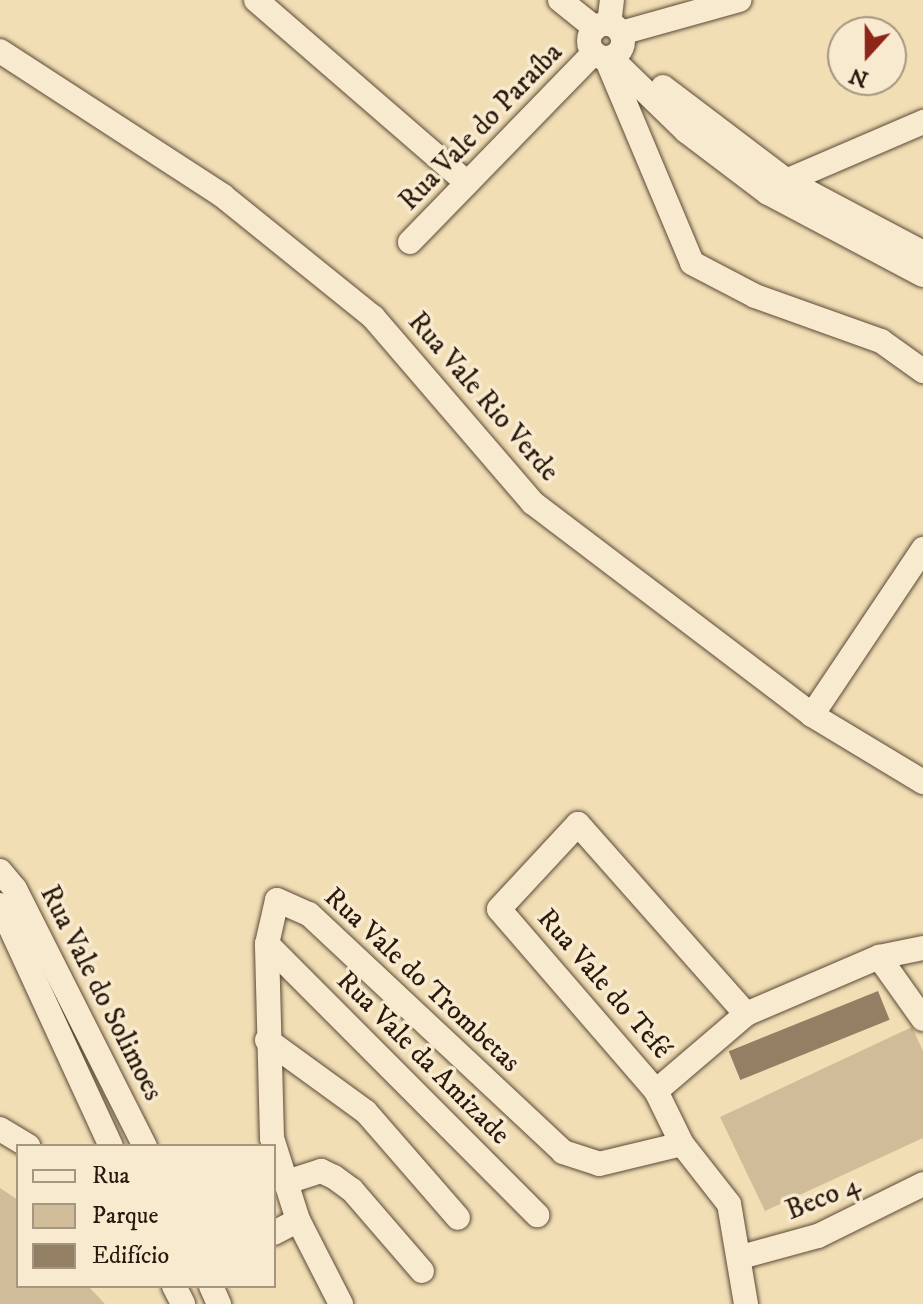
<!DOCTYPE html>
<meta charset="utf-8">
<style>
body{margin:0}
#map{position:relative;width:923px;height:1304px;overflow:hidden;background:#f2deb5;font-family:"IM FELL DW Pica",serif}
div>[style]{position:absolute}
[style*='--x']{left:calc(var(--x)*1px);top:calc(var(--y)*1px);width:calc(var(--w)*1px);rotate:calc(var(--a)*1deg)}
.green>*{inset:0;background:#d0bc98}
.building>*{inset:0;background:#927f64;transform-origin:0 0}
.roads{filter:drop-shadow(0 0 2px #5b4a37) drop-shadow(0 0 2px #5b4a37)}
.minor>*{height:24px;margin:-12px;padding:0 12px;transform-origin:12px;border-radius:12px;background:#f7eacf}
.minor>.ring{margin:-12px;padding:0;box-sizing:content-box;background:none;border:24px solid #f7eacf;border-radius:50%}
span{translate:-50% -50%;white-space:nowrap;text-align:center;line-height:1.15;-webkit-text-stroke:7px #f7eacf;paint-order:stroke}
.street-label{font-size:28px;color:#29180d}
.legend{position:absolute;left:16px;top:1144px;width:260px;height:144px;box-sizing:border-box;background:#f7eacf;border:2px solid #a59681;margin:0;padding:10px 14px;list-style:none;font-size:24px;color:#29180d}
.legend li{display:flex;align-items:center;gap:16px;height:40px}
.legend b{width:40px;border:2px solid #a59681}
.north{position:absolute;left:827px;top:16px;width:80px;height:80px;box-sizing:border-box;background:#f7eacf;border:2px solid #a59681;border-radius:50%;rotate:201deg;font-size:22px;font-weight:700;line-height:32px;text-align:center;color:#29180d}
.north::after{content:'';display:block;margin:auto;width:28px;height:36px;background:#8f2418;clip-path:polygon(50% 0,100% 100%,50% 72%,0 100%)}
</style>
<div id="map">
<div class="green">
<i style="clip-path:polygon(912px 1027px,923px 1051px,923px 1138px,765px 1211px,720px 1117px)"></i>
<i style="clip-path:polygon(0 1188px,18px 1200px,18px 1286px,88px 1286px,105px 1304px,0 1304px)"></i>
</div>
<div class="building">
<i style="left:878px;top:991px;width:31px;height:161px;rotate:68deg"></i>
</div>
<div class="roads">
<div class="minor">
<i style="--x:256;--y:0;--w:279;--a:40.9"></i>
<i style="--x:560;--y:0;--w:45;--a:38.7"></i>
<i style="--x:609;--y:24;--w:24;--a:-83"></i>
<i class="ring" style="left:589px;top:24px;width:10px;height:10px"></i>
<i style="--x:621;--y:33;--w:123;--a:-15.6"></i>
<i style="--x:0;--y:51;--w:266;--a:33"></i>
<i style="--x:223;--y:196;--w:193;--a:38.9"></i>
<i style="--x:373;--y:317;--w:245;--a:49.3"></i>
<i style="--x:533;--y:503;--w:350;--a:37.2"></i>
<i style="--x:812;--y:715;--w:130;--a:31.1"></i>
<i style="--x:606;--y:58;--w:222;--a:67.2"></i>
<i style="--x:692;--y:263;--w:71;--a:27.6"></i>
<i style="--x:755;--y:296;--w:134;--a:19.7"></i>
<i style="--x:881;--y:341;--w:52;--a:35.5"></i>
<i style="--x:611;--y:58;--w:105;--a:44.2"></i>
<i style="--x:686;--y:131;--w:103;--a:37.1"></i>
<i style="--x:768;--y:193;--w:175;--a:27.9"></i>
<i style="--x:663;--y:87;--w:152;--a:37.2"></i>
<i style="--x:784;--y:179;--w:157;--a:28"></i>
<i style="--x:779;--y:184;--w:157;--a:-23.3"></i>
<i style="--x:410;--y:242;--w:264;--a:-45.8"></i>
<i style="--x:812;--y:715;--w:200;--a:-56.2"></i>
<i style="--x:0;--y:871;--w:23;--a:50"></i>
<i style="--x:15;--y:889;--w:288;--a:63.2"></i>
<i style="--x:0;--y:905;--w:265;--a:65.3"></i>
<i style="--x:267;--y:944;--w:383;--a:45.1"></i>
<i style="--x:879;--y:957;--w:76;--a:54.6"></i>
<i style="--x:267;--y:1040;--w:122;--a:36"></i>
<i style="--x:366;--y:1112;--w:140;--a:49"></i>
<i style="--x:656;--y:1091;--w:118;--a:-40.5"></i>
<i style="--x:746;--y:1014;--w:145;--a:-23.2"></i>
<i style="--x:879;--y:957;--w:45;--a:-11.6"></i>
<i style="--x:0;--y:1129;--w:33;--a:31"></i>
<i style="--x:287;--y:1182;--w:36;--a:-18"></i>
<i style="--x:321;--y:1171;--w:14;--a:25"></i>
<i style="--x:334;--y:1177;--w:22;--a:36"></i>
<i style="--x:352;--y:1190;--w:107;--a:49.2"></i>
<i style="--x:274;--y:1233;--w:27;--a:-28"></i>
<i style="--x:741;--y:1257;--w:80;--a:-15.3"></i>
<i style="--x:818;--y:1236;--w:117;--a:-26.3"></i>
<i style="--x:174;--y:1286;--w:20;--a:63"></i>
<i style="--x:211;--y:1286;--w:20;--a:66"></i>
<i style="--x:341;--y:1304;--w:94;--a:-117.1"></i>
<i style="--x:298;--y:1220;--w:86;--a:-107.6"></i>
<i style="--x:272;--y:1138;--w:194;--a:-91.5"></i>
<i style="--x:267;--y:944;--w:45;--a:-77.2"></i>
<i style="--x:277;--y:900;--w:35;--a:24"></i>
<i style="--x:309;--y:914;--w:348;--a:43.1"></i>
<i style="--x:563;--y:1152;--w:38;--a:18"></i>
<i style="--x:599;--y:1164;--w:85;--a:-13.5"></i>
<i style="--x:746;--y:1304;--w:101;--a:-99.6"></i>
<i style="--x:729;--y:1204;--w:76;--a:-128.1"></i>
<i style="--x:682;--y:1144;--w:59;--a:-116.1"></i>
<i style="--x:656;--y:1091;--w:240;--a:-130.8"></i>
<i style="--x:499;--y:909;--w:116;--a:-47.1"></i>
<i style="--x:578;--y:824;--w:254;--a:48.5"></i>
</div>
</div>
<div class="street-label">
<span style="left:481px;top:127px;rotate:-46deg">Rua Vale do Paraíba</span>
<span style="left:483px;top:397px;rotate:49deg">Rua Vale Rio Verde</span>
<span style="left:422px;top:980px;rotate:43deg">Rua Vale do Trombetas</span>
<span style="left:604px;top:984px;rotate:49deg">Rua Vale do Tefé</span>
<span style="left:101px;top:993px;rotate:63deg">Rua Vale do Solimoes</span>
<span style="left:423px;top:1058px;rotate:45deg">Rua Vale da Amizade</span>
<span style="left:823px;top:1198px;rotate:-22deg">Beco 4</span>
</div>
<ul class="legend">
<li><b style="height:10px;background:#f7eacf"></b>Rua</li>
<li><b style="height:22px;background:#d0bc98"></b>Parque</li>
<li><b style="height:22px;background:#927f64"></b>Edifício</li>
</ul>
<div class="north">N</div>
</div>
